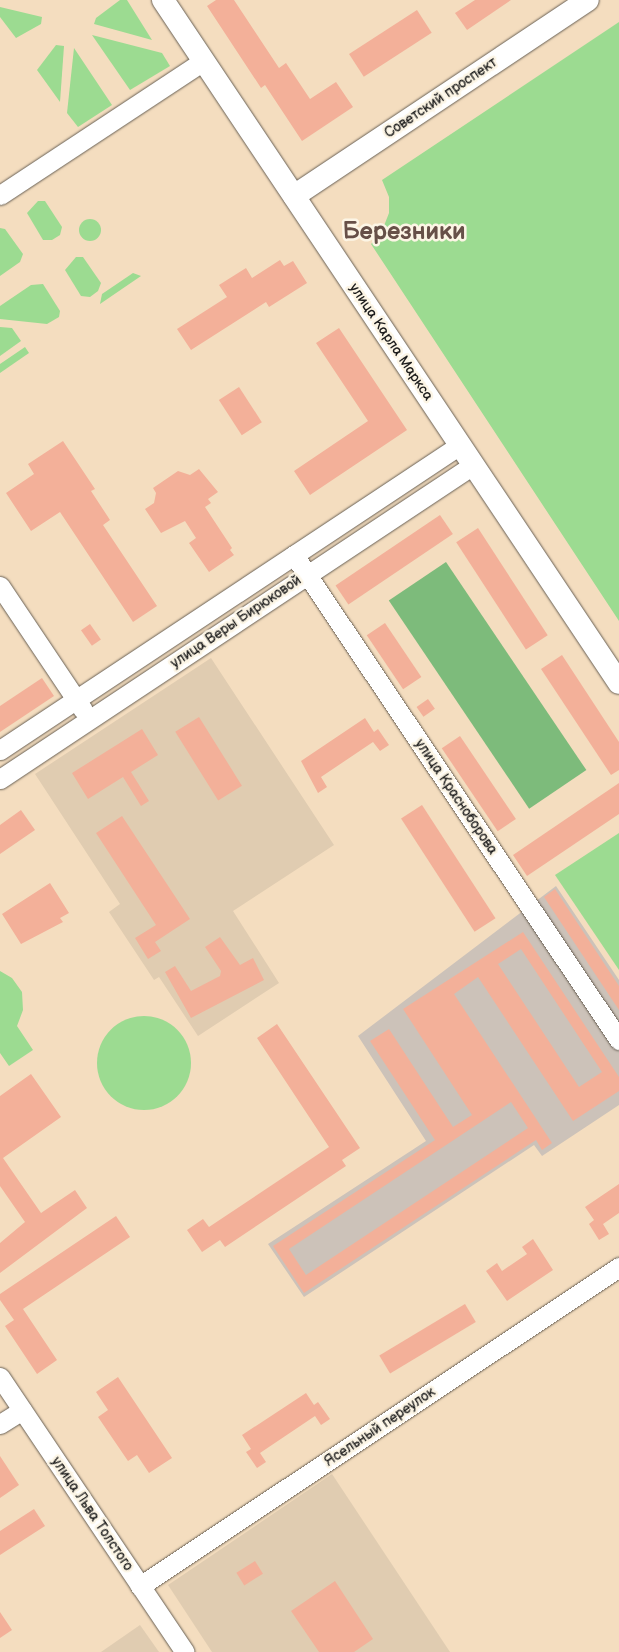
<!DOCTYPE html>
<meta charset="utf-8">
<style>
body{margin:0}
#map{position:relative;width:619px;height:1652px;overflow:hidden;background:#f4ddbf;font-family:"Balsamiq Sans",sans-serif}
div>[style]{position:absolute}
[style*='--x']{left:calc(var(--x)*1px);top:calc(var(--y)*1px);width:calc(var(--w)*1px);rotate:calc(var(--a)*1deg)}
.built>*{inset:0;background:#e0ccb1}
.industrial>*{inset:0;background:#ccc2b9}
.green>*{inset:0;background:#9cdb91}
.round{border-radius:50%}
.forest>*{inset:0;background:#7dbb7b;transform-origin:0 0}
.building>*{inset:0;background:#f3b099;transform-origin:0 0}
.roads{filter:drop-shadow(0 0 1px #686055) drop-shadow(0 0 1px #686055)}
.minor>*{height:19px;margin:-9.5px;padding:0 9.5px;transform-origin:9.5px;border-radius:9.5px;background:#fff}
.major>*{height:22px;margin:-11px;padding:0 11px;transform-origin:11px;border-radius:11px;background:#fff}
span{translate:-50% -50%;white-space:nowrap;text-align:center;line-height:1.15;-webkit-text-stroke:5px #fcf5e5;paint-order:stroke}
.street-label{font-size:14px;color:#1c1c1c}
.town-label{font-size:24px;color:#675048;font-weight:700}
</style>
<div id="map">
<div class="built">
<i style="clip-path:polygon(211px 658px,334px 845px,233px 911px,279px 983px,198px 1036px,159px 977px,154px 980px,109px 912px,120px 904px,35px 774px)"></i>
<i style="clip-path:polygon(332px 1474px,450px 1652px,212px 1652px,168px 1585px)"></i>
<i style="clip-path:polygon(140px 1625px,159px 1652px,101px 1652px)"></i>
</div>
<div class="industrial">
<i style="clip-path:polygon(556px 886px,619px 980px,619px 1105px,542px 1156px,534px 1145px,304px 1297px,268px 1244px,426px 1141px,358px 1036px)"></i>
</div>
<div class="green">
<i style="clip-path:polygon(120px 0,127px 0,152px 40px,94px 24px,96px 18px)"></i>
<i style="clip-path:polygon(0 7px,42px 17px,41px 24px,16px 38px,0 17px)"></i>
<i style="clip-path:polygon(619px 22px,619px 621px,371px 244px,380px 236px,389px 213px,389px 197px,382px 180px)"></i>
<i style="clip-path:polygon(92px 35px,162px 53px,170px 66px,130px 90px)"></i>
<i style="clip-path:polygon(56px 45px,64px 46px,60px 102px,37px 70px)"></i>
<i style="clip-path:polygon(74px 48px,112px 105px,78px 127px,67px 113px)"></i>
<i style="clip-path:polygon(38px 201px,45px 201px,62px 227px,60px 235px,52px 240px,43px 240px,27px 213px)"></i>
<i class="round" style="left:79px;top:219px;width:22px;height:22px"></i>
<i style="clip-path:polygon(0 228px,5px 229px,23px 254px,20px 262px,0 276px)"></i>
<i style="clip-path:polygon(76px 257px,83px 257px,101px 283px,98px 291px,90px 297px,81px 296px,65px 270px)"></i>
<i style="clip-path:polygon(133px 273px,141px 276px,100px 304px,102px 294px)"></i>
<i style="clip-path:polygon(43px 284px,60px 311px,59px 317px,47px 324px,0 319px,0 306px,31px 285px)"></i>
<i style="clip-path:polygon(0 327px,12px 328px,21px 341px,0 356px)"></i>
<i style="clip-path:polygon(25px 347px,29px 353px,0 373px,0 364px)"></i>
<i style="clip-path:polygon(619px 833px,619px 970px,555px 875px)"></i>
<i style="clip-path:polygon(0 971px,12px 978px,22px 992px,23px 1010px,17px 1026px,33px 1050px,9px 1066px,0 1053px)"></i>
<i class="round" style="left:97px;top:1016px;width:94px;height:94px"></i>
</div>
<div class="forest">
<i style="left:446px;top:562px;width:251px;height:69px;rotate:56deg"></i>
</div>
<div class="building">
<i style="clip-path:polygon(216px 0,234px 0,279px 68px,286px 63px,310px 99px,336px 82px,353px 107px,302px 141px,265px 85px,261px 88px,207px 6px)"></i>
<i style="clip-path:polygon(475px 0,511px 0,467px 30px,455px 13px)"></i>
<i style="left:417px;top:10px;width:27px;height:81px;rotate:57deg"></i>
<i style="clip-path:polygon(280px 260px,284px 266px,293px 261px,307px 283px,269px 307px,266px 302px,191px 350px,177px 329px,227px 297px,219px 285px,246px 268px,252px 278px)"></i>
<i style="clip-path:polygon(339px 328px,407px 430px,310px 495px,294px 471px,368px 421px,316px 343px)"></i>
<i style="left:239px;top:387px;width:42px;height:24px;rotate:57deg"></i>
<i style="clip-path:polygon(63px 441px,95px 489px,91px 491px,110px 520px,103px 525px,157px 606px,133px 622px,60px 512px,31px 531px,6px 493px,34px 474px,28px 464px)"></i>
<i style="clip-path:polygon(199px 469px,218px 492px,208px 499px,211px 503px,205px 507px,232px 548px,230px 550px,234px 555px,209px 572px,189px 543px,196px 538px,185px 521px,161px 533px,145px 509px,154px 503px,156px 493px,153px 488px,178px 471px,190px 475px)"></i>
<i style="left:440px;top:515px;width:23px;height:126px;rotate:56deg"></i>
<i style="left:478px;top:528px;width:128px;height:26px;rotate:57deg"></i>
<i style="left:385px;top:623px;width:65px;height:22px;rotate:56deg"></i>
<i style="left:90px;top:624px;width:19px;height:11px;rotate:55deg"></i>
<i style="clip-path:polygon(562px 655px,619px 742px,619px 770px,611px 775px,541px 669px)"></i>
<i style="clip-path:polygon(42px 678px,54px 696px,0 732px,0 706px)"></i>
<i style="left:428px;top:699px;width:12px;height:14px;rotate:55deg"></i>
<i style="left:199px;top:717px;width:81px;height:28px;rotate:58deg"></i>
<i style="clip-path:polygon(365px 718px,374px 732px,378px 729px,389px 745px,380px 751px,373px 742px,321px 777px,327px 787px,318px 793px,301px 761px)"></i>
<i style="clip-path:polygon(142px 729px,158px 755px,131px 772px,149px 801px,141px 806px,123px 777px,88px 799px,72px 773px)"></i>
<i style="left:460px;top:736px;width:100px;height:22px;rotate:56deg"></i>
<i style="clip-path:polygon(619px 783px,619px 814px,527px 876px,513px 855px)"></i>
<i style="left:422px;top:805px;width:135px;height:25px;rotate:57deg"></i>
<i style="clip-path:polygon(21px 810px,35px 830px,0 854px,0 825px)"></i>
<i style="clip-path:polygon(122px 816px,190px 919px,155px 942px,161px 951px,148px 959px,135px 938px,156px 925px,96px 833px)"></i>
<i style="clip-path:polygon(50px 883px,69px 913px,60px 918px,63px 922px,21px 944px,2px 914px)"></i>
<i style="clip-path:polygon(555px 889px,619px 986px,619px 1010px,544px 897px)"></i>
<i style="clip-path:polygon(evenodd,523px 932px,619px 1077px,619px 1091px,573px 1121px,478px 977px,454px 994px,552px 1143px,542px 1150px,536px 1140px,304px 1293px,273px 1246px,435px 1140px,370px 1041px,389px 1029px,453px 1127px,472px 1115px,403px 1009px,523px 932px,521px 949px,602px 1072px,579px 1087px,498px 964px,521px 949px,523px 932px,511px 1102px,528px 1128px,306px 1275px,289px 1249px,511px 1102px)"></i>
<i style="clip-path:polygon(220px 937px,240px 965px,253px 958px,264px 980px,191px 1018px,165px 972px,175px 966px,191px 991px,220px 976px,221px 971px,205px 947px)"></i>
<i style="clip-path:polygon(277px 1024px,360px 1148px,342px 1160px,346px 1166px,225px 1247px,220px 1240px,202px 1252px,187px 1230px,203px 1219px,209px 1227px,329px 1147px,257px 1038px)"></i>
<i style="clip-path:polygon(31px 1074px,61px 1117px,3px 1158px,41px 1213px,75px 1190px,87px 1208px,0 1273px,0 1243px,25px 1222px,0 1186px,0 1096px)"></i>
<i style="clip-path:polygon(619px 1184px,619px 1213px,603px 1224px,609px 1234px,599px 1240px,589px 1224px,594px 1220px,585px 1207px)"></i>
<i style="clip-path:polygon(116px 1216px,130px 1237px,23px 1309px,57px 1360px,37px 1374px,5px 1326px,14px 1320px,0 1300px,0 1294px)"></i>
<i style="clip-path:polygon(533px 1239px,553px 1270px,507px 1301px,486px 1271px,497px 1263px,502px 1271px,527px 1254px,522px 1247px)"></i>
<i style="left:465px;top:1304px;width:21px;height:100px;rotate:59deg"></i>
<i style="clip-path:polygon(118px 1377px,172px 1458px,149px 1473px,137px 1455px,128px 1461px,98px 1417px,108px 1410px,96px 1392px)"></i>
<i style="clip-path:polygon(306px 1393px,314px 1405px,318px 1402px,330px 1419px,321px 1425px,315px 1416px,260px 1453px,266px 1462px,257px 1468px,246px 1452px,251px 1449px,242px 1435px)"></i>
<i style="clip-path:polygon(0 1456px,19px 1485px,0 1498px)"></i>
<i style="clip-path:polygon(34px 1509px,45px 1526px,0 1555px,0 1531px)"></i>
<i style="left:255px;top:1561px;width:15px;height:22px;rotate:58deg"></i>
<i style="clip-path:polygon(335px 1581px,373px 1639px,354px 1652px,319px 1652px,291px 1611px)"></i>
<i style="clip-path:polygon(0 1612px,12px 1630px,0 1638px)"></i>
</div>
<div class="roads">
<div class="minor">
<i style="--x:0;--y:195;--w:243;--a:-33.4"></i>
<i style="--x:294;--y:555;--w:584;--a:56.17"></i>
<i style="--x:0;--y:586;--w:149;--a:56.2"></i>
<i style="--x:0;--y:750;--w:552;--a:-33.55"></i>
<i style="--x:0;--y:779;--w:568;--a:-33.58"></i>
<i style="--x:0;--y:1377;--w:331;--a:56.1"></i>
<i style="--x:0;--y:1424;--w:26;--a:-32"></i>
<i style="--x:140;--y:1586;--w:576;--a:-33.66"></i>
</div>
<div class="major">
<i style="--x:163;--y:0;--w:821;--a:56.27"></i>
<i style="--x:294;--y:196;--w:353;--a:-33.7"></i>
</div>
</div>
<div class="street-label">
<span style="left:441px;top:98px;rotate:-34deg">Советский проспект</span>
<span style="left:391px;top:342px;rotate:56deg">улица Карла Маркса</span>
<span style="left:236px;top:622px;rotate:-34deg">улица Веры Бирюковой</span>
<span style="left:456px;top:797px;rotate:56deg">улица Красноборова</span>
<span style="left:380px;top:1427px;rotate:-34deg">Ясельный переулок</span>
<span style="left:92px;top:1514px;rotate:56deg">улица Льва Толстого</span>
</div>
<div class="town-label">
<span style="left:404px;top:232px">Березники</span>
</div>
</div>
